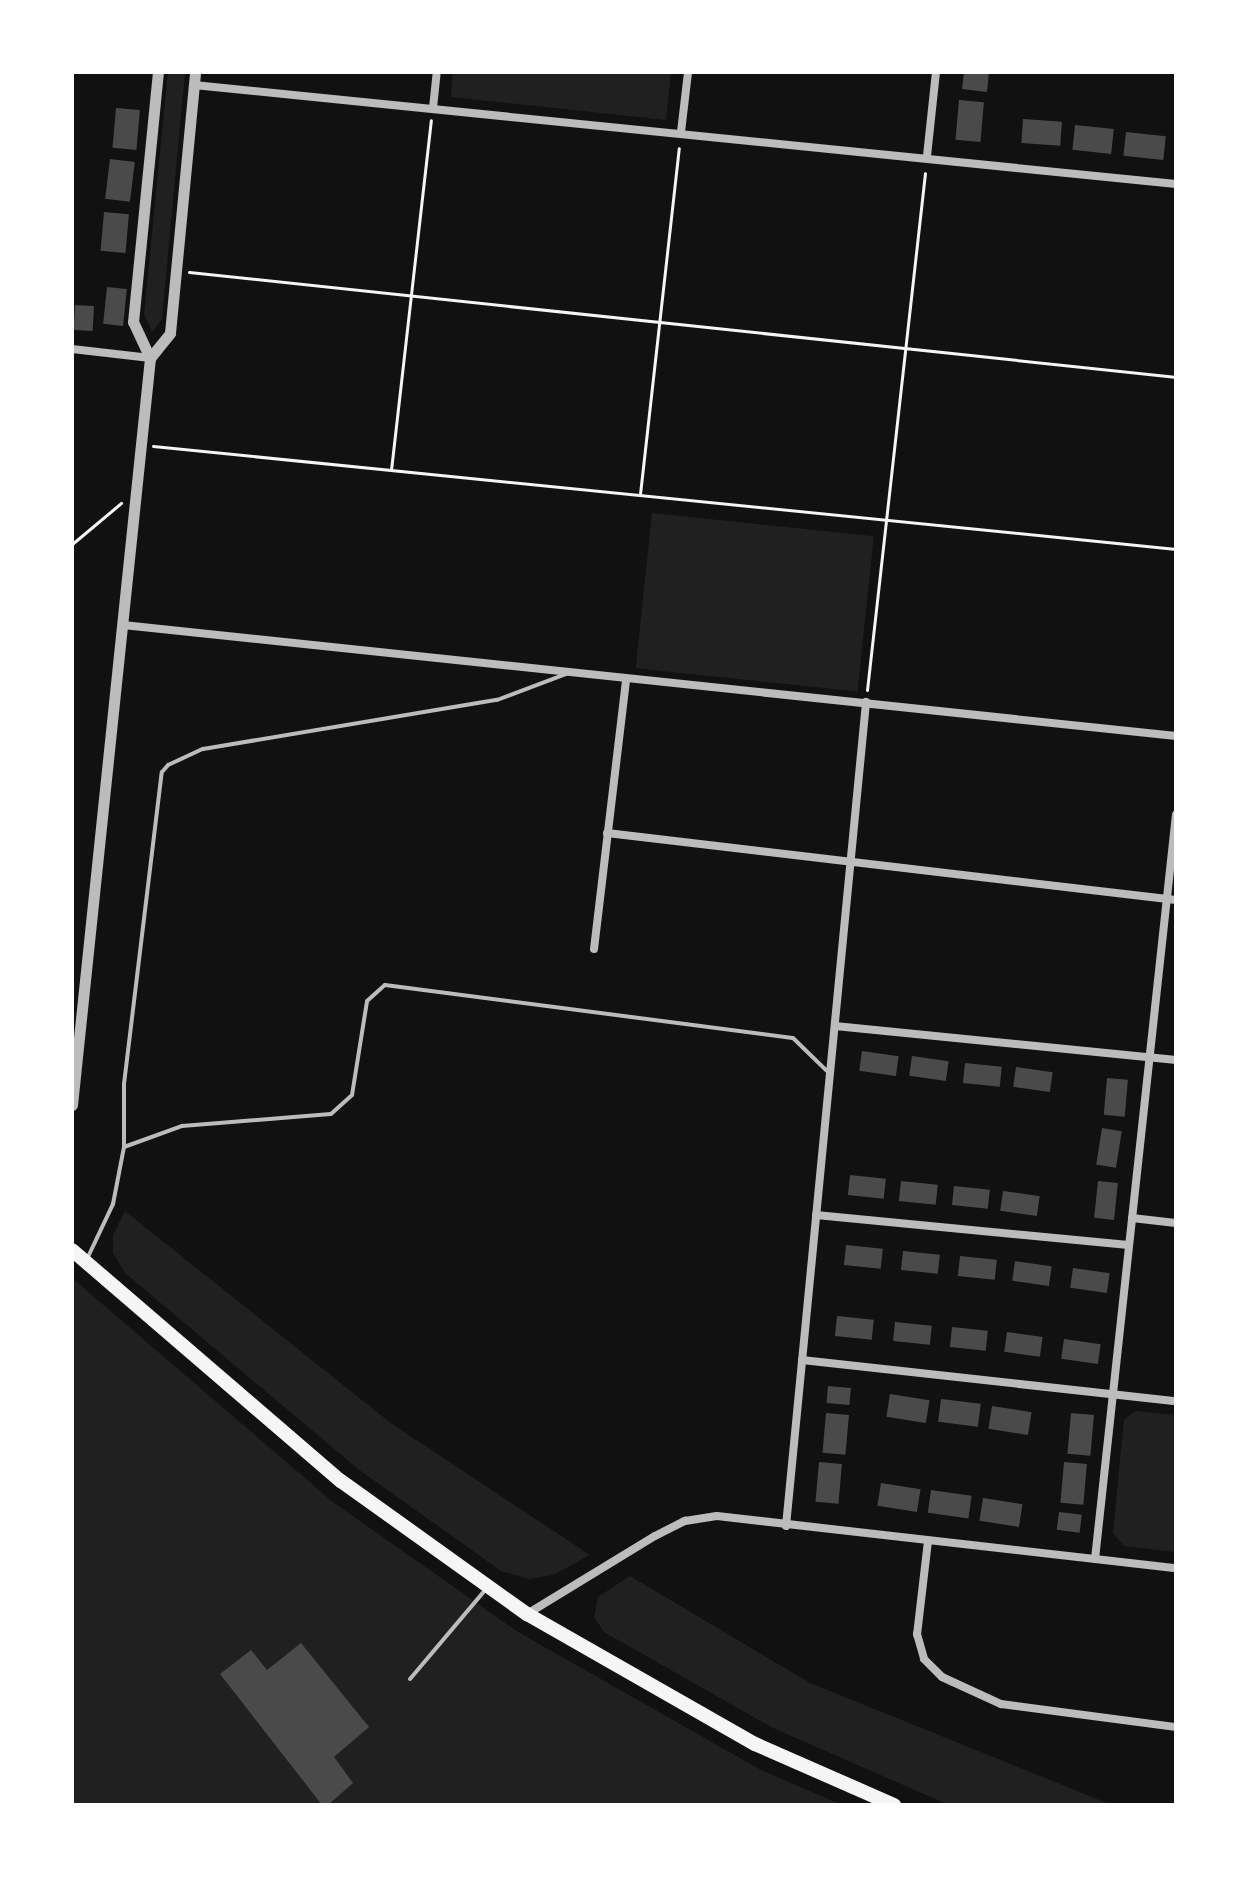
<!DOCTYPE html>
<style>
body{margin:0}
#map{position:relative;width:1248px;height:1877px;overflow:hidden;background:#111;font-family:"Noto Sans",sans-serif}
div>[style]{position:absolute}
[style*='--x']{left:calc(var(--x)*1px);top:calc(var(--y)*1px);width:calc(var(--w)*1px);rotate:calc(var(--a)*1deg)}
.green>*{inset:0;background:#202020;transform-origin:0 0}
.building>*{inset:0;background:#4a4a4a;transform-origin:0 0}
.path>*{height:3px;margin:-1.5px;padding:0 1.5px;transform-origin:1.5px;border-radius:1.5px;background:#f5f5f5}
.service>*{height:4px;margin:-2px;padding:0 2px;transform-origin:2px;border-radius:2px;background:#bcbcbc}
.minor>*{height:8px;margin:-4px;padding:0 4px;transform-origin:4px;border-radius:4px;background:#bcbcbc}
.tertiary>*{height:11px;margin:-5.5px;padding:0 5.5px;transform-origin:5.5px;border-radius:5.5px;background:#bcbcbc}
.trunk>*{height:14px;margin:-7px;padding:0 7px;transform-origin:7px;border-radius:7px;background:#f5f5f5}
span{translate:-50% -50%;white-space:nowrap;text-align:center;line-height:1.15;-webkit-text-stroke:8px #fff;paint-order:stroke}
.frame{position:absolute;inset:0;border:74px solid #fff;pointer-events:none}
</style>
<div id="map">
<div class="green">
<i style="clip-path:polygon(168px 72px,185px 72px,162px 319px,152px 332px,144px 314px)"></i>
<i style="clip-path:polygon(453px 72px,671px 72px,666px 120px,451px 97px)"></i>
<i style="left:652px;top:513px;width:223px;height:156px;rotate:6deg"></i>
<i style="clip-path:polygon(125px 1211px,392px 1424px,590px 1555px,553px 1575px,529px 1579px,501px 1571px,358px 1469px,125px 1273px,113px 1253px,113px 1235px)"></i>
<i style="clip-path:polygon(72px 1278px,333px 1502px,518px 1632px,761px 1770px,842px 1805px,72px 1805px)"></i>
<i style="clip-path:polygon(1135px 1411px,1176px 1415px,1176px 1552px,1124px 1546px,1113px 1533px,1124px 1420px)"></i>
<i style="clip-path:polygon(630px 1576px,810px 1683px,1112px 1805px,949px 1805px,771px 1727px,604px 1632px,594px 1617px,598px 1597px)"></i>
</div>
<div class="building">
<i style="clip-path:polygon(964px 72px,989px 72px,987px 92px,962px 89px)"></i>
<i style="left:959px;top:100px;width:25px;height:40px;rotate:5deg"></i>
<i style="left:116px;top:108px;width:24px;height:40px;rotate:5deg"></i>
<i style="left:1023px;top:119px;width:39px;height:24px;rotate:4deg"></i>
<i style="left:1075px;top:125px;width:39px;height:25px;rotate:6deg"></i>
<i style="left:1126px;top:132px;width:40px;height:24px;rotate:6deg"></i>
<i style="left:110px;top:159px;width:25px;height:40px;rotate:7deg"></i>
<i style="left:104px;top:212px;width:25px;height:39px;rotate:5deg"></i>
<i style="left:107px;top:287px;width:20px;height:37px;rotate:6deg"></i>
<i style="left:75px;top:305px;width:19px;height:25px;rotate:3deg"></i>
<i style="left:862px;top:1051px;width:37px;height:20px;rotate:8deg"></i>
<i style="left:912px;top:1056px;width:37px;height:20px;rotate:8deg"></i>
<i style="left:965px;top:1063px;width:37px;height:20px;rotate:6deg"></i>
<i style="left:1016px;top:1067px;width:37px;height:20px;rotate:8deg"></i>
<i style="left:1107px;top:1078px;width:21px;height:37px;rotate:5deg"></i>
<i style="left:1102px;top:1128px;width:20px;height:37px;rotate:9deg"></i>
<i style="left:850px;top:1175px;width:36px;height:20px;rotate:6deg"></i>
<i style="left:901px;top:1181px;width:37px;height:20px;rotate:6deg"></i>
<i style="left:1098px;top:1181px;width:20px;height:37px;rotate:6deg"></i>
<i style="left:954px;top:1186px;width:36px;height:19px;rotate:6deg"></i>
<i style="left:1003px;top:1191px;width:37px;height:20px;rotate:8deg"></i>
<i style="left:846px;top:1245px;width:37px;height:20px;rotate:6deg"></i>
<i style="left:903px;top:1251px;width:37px;height:19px;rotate:6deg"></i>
<i style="left:960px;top:1256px;width:37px;height:20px;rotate:6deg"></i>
<i style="left:1015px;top:1261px;width:37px;height:20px;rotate:8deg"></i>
<i style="left:1073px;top:1268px;width:37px;height:20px;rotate:8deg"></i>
<i style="left:837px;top:1316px;width:37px;height:20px;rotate:6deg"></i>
<i style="left:895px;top:1322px;width:37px;height:19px;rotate:6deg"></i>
<i style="left:952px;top:1327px;width:36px;height:20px;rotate:6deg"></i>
<i style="left:1007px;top:1332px;width:36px;height:20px;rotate:8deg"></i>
<i style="left:1064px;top:1339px;width:37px;height:20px;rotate:8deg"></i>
<i style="left:828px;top:1386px;width:23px;height:17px;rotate:5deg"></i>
<i style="left:890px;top:1394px;width:40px;height:23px;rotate:9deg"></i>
<i style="left:941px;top:1399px;width:40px;height:23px;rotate:7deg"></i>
<i style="left:992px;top:1406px;width:40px;height:23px;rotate:9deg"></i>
<i style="left:826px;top:1413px;width:23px;height:40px;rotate:5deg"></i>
<i style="left:1071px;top:1413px;width:23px;height:41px;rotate:5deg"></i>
<i style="left:819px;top:1462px;width:23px;height:40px;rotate:5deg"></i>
<i style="left:1064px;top:1462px;width:23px;height:41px;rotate:5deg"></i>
<i style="left:881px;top:1483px;width:40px;height:23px;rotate:9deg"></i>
<i style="left:931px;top:1490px;width:41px;height:23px;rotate:8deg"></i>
<i style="left:983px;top:1498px;width:40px;height:23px;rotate:9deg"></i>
<i style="left:1059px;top:1512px;width:23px;height:18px;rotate:7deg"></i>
<i style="clip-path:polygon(301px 1643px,369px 1727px,334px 1757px,353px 1783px,328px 1805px,322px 1805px,220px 1674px,251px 1650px,267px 1670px)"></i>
</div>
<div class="path">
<i style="--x:189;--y:272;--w:993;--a:6.07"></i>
<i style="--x:153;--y:446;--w:1028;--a:5.75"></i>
<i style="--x:391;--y:470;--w:352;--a:-83.5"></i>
<i style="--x:640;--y:494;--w:348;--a:-83.6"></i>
<i style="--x:72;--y:544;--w:64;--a:-39.9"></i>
<i style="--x:867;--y:690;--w:520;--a:-83.6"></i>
</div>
<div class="service">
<i style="--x:124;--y:1147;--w:63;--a:-90"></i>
<i style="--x:124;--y:1084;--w:314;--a:-83.1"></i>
<i style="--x:162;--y:772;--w:9;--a:-49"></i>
<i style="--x:168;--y:765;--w:38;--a:-25"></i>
<i style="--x:203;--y:749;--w:298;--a:-9.5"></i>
<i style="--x:497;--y:700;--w:74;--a:-20.6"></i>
<i style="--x:87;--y:1259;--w:61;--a:-64.7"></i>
<i style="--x:113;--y:1204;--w:58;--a:-79.1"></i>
<i style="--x:124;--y:1147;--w:62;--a:-19.9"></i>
<i style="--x:182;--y:1126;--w:149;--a:-4.6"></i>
<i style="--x:331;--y:1114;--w:28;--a:-42"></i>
<i style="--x:352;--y:1095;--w:95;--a:-80.9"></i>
<i style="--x:367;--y:1001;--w:24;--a:-42"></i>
<i style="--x:385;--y:985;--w:411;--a:7.4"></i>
<i style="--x:793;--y:1038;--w:49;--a:44.2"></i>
<i style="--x:410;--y:1679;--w:118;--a:-49.8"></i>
</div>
<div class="minor">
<i style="--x:194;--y:85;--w:987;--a:5.76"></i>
<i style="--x:433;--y:108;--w:36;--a:-84"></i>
<i style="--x:681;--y:132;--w:60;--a:-83.3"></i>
<i style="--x:927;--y:156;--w:84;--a:-83.9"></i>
<i style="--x:72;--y:349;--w:79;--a:6.6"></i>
<i style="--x:123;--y:625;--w:1059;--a:6.02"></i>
<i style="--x:607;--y:833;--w:573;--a:6.72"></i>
<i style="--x:594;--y:949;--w:272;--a:-83.2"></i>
<i style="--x:835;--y:1026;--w:343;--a:5.7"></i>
<i style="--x:816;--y:1215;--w:314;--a:5.5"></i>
<i style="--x:1132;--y:1218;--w:44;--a:6.5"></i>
<i style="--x:802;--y:1360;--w:376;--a:6.3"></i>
<i style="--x:786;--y:1526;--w:828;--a:-84.45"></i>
<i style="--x:928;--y:1541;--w:94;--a:96.7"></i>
<i style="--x:917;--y:1634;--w:26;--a:74"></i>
<i style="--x:924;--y:1659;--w:25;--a:45"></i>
<i style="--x:942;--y:1677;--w:65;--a:24.6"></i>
<i style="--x:1001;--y:1704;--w:177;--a:7.5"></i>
<i style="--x:1095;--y:1559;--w:749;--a:-83.79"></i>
<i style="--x:527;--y:1614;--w:150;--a:-31.4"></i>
<i style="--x:655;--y:1536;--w:34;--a:-27"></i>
<i style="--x:685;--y:1521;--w:32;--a:-9"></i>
<i style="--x:717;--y:1516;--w:462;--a:6.5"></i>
</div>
<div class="tertiary">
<i style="--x:150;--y:358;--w:32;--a:-51"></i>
<i style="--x:170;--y:333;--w:262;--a:-84.5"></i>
<i style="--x:72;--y:1105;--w:751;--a:-84.04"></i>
<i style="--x:150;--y:358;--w:40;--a:-115"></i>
<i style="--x:133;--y:322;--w:251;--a:-84.3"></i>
</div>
<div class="trunk">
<i style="--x:72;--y:1250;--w:355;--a:40.7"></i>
<i style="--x:341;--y:1481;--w:229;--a:35.6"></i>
<i style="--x:527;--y:1614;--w:262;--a:29.7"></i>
<i style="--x:755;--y:1744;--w:152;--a:23.7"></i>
</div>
<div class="frame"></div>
</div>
